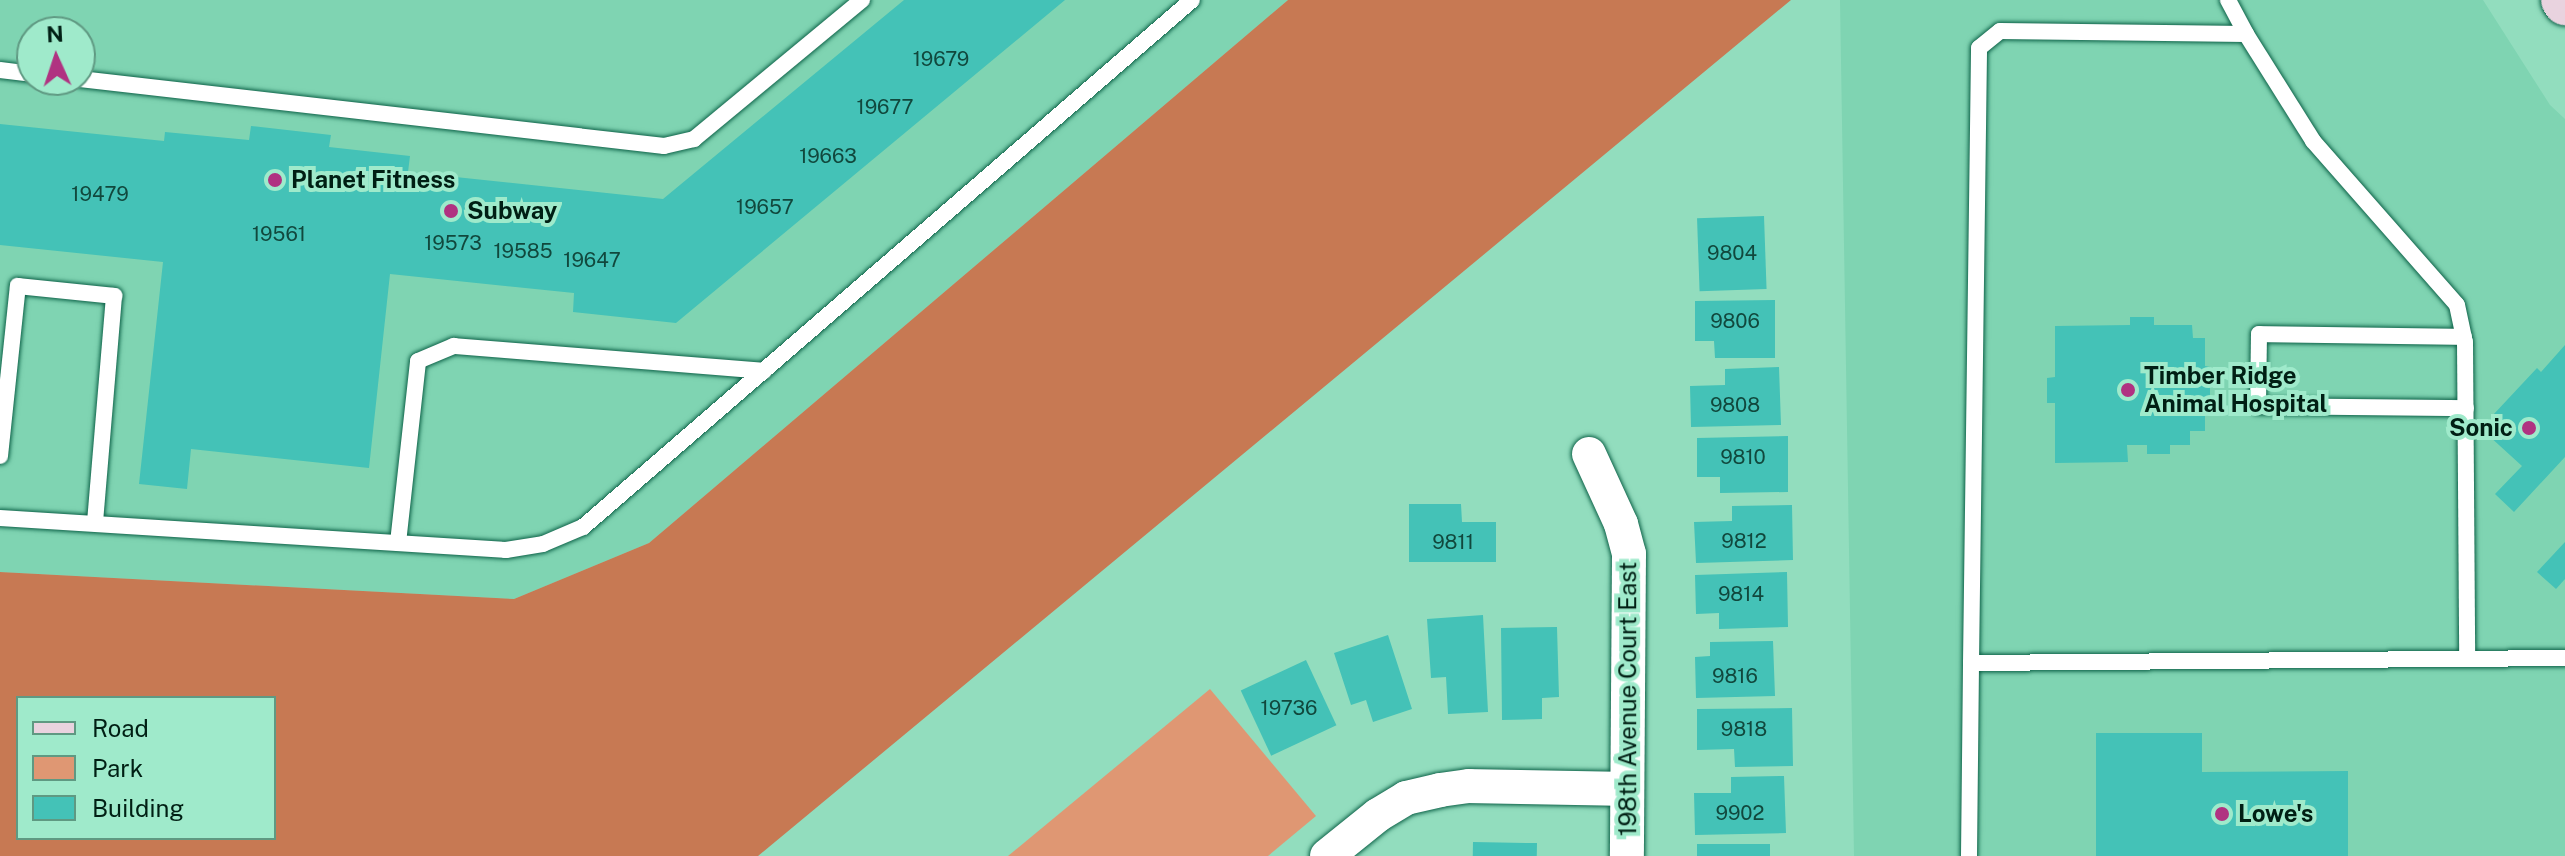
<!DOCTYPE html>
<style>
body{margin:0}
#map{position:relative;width:2565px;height:856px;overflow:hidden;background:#92ddbe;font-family:"Public Sans",sans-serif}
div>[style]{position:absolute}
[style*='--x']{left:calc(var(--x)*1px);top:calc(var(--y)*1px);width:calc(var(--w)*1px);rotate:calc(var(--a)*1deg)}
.built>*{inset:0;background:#7fd4b2}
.green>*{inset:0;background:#df9773}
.forest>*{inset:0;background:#c77953}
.building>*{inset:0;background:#44c2b7;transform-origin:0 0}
.roads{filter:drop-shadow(0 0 2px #0e6349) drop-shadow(0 0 2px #0e6349)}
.lane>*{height:16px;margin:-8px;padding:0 8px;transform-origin:8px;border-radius:8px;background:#fff}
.street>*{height:34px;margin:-17px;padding:0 17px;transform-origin:17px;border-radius:17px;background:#fff}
.secondary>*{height:44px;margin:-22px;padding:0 22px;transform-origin:22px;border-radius:22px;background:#e9d3df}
.dots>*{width:22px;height:22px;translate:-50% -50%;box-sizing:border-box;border:4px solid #9feacb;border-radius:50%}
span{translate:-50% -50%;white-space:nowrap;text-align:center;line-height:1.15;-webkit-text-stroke:8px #9feacb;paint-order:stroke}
.number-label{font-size:20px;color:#11483d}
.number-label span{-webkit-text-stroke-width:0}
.poi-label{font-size:24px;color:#001f14;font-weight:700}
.left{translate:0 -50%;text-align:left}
.right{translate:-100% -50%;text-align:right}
.street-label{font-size:24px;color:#001f14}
.legend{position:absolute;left:16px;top:696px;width:260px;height:144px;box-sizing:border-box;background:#9feacb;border:2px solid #5f9982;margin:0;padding:10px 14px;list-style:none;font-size:24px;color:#001f14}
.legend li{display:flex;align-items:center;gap:16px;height:40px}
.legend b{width:40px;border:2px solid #5f9982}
.north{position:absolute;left:16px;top:16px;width:80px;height:80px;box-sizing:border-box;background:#9feacb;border:2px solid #5f9982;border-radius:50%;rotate:357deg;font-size:22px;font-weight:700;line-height:32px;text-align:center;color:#001f14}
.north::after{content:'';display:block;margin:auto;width:28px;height:36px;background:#b03281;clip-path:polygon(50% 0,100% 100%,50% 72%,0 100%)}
</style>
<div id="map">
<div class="built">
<i style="clip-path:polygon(evenodd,0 0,1288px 0,649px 543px,514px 599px,0 572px,0 0,32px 32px,80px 32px,80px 80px,32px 80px,32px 32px)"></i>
<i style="clip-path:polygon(1840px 0,2483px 0,2550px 105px,2565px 119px,2565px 856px,1854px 856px)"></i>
</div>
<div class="green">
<i style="clip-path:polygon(1210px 689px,1316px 816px,1268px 856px,1008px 856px)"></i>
</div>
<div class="forest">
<i style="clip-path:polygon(evenodd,1288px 0,1791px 0,758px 856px,0 856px,0 572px,514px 599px,649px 543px,1288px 0,18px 698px,274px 698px,274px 838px,18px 838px,18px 698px)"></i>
</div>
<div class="building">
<i style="clip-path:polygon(904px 0,1065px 0,676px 323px,573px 312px,574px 293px,390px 274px,369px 468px,191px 449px,187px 489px,139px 484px,163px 262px,0 245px,0 124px,164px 141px,165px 132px,249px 140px,251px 126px,331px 135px,329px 147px,410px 156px,408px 172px,663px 199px)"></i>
<i style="left:1764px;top:216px;width:73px;height:67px;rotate:88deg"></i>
<i style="clip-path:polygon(1775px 300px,1775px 358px,1715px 358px,1714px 341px,1695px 341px,1695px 301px)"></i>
<i style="clip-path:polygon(2130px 317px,2154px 317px,2154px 325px,2192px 325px,2193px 338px,2205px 338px,2205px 366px,2210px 367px,2210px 403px,2205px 403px,2205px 431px,2190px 431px,2190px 445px,2170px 445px,2170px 454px,2147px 454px,2147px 445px,2127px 445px,2128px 462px,2055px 463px,2055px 403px,2047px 403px,2047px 378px,2055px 377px,2055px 326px,2130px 325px)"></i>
<i style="clip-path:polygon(2565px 345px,2565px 457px,2514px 512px,2495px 494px,2522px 466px,2488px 435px,2500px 422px,2493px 415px,2537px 368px,2541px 372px)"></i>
<i style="clip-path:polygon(1779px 367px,1781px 425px,1691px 427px,1690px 386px,1725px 385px,1725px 369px)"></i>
<i style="clip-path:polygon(1788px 436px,1788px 492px,1720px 493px,1720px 477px,1697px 477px,1697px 438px)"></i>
<i style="clip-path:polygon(1409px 504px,1461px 504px,1462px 522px,1496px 522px,1496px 562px,1409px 562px)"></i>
<i style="clip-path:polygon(1792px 505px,1793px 560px,1696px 563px,1694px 522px,1732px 521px,1732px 506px)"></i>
<i style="clip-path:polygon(2565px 542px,2565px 579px,2556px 589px,2537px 572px)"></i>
<i style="clip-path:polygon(1787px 572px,1788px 627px,1719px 629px,1719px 613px,1696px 614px,1695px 575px)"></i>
<i style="clip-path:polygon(1483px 615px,1488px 712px,1448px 714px,1446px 677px,1431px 678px,1427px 619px)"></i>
<i style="clip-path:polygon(1557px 627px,1559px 697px,1542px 698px,1542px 719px,1502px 720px,1501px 628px)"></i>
<i style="clip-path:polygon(1388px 635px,1412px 709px,1373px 722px,1366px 700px,1351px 705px,1334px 653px)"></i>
<i style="clip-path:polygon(1773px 641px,1775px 696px,1696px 698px,1695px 657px,1710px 656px,1710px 642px)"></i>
<i style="left:1306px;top:660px;width:72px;height:72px;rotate:65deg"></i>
<i style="clip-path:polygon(1792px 708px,1793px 766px,1735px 767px,1734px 749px,1697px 750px,1697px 709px)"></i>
<i style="clip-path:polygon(2096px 733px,2202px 733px,2202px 772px,2348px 771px,2348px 856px,2096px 856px)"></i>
<i style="clip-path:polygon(1784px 776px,1786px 833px,1695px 835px,1694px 793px,1731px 793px,1731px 777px)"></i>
<i style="left:1473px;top:842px;width:64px;height:14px;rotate:1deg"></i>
<i style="left:1770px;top:844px;width:12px;height:73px;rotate:90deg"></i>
</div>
<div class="roads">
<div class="lane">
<i style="--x:2228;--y:0;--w:38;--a:62"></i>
<i style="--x:0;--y:70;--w:32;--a:7"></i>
<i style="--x:80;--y:79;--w:588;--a:6.54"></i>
<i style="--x:664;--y:146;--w:31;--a:-13"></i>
<i style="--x:694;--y:139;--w:218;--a:-39.6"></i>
<i style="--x:2464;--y:337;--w:205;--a:-179.2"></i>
<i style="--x:2259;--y:334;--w:72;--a:90.8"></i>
<i style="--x:2258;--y:406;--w:208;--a:0.6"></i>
<i style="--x:0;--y:456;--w:171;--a:-84"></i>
<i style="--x:18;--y:286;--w:97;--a:5.9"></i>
<i style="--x:114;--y:296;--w:228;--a:94.8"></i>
<i style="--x:0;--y:518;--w:507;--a:3.62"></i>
<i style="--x:506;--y:550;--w:37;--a:-9"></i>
<i style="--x:543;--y:544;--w:43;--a:-23"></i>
<i style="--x:583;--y:527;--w:805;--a:-40.87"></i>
<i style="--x:398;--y:543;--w:183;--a:-83.7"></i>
<i style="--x:418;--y:361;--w:39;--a:-23"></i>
<i style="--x:454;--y:346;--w:311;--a:4.6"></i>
<i style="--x:1971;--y:663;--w:615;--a:-89.25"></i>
<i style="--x:1979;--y:48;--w:27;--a:-39"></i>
<i style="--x:2000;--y:31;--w:246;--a:0.7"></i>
<i style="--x:2246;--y:34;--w:126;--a:57.9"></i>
<i style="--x:2313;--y:141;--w:218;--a:48.7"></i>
<i style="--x:2457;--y:305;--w:38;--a:78"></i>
<i style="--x:2465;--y:342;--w:316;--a:89.6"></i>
<i style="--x:1969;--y:856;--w:193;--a:-89.4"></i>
<i style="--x:1971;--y:663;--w:594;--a:-0.48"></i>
</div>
<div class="street">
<i style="--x:1589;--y:454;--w:77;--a:65.4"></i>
<i style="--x:1621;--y:524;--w:31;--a:75"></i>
<i style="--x:1629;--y:554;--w:302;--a:90.4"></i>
<i style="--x:1327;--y:856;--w:65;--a:-38.8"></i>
<i style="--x:1378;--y:815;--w:33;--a:-31"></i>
<i style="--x:1406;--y:798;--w:35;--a:-13"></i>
<i style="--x:1440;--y:790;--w:29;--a:-8"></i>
<i style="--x:1469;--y:786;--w:158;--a:1.1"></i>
</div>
<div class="secondary">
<i style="--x:2563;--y:0;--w:4;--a:56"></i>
</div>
</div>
<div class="dots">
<i style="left:275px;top:180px;background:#b03281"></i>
<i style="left:451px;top:211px;background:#b03281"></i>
<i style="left:2128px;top:390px;background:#b03281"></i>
<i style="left:2529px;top:428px;background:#b03281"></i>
<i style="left:2222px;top:814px;background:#b03281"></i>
</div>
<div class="number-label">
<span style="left:941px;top:59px">19679</span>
<span style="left:885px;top:107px">19677</span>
<span style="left:828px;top:156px">19663</span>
<span style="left:100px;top:194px">19479</span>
<span style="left:765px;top:207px">19657</span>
<span style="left:279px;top:234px">19561</span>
<span style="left:453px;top:243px">19573</span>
<span style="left:523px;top:251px">19585</span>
<span style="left:1732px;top:253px">9804</span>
<span style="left:592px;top:260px">19647</span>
<span style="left:1735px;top:321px">9806</span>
<span style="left:1735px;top:405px">9808</span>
<span style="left:1743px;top:457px">9810</span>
<span style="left:1744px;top:541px">9812</span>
<span style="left:1453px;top:542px">9811</span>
<span style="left:1741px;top:594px">9814</span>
<span style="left:1735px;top:676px">9816</span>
<span style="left:1289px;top:708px">19736</span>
<span style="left:1744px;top:729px">9818</span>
<span style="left:1740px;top:813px">9902</span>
</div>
<div class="poi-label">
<span class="left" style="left:291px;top:180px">Planet Fitness</span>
<span class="left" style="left:467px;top:211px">Subway</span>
<span class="left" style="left:2144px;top:390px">Timber Ridge<br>Animal Hospital</span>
<span class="right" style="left:2513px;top:428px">Sonic</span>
<span class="left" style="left:2238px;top:814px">Lowe's</span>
</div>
<div class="street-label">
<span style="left:1628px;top:699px;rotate:-90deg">198th Avenue Court East</span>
</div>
<ul class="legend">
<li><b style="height:10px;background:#e9d3df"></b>Road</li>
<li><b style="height:22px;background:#df9773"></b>Park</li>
<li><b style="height:22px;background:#44c2b7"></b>Building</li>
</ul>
<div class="north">N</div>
</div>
